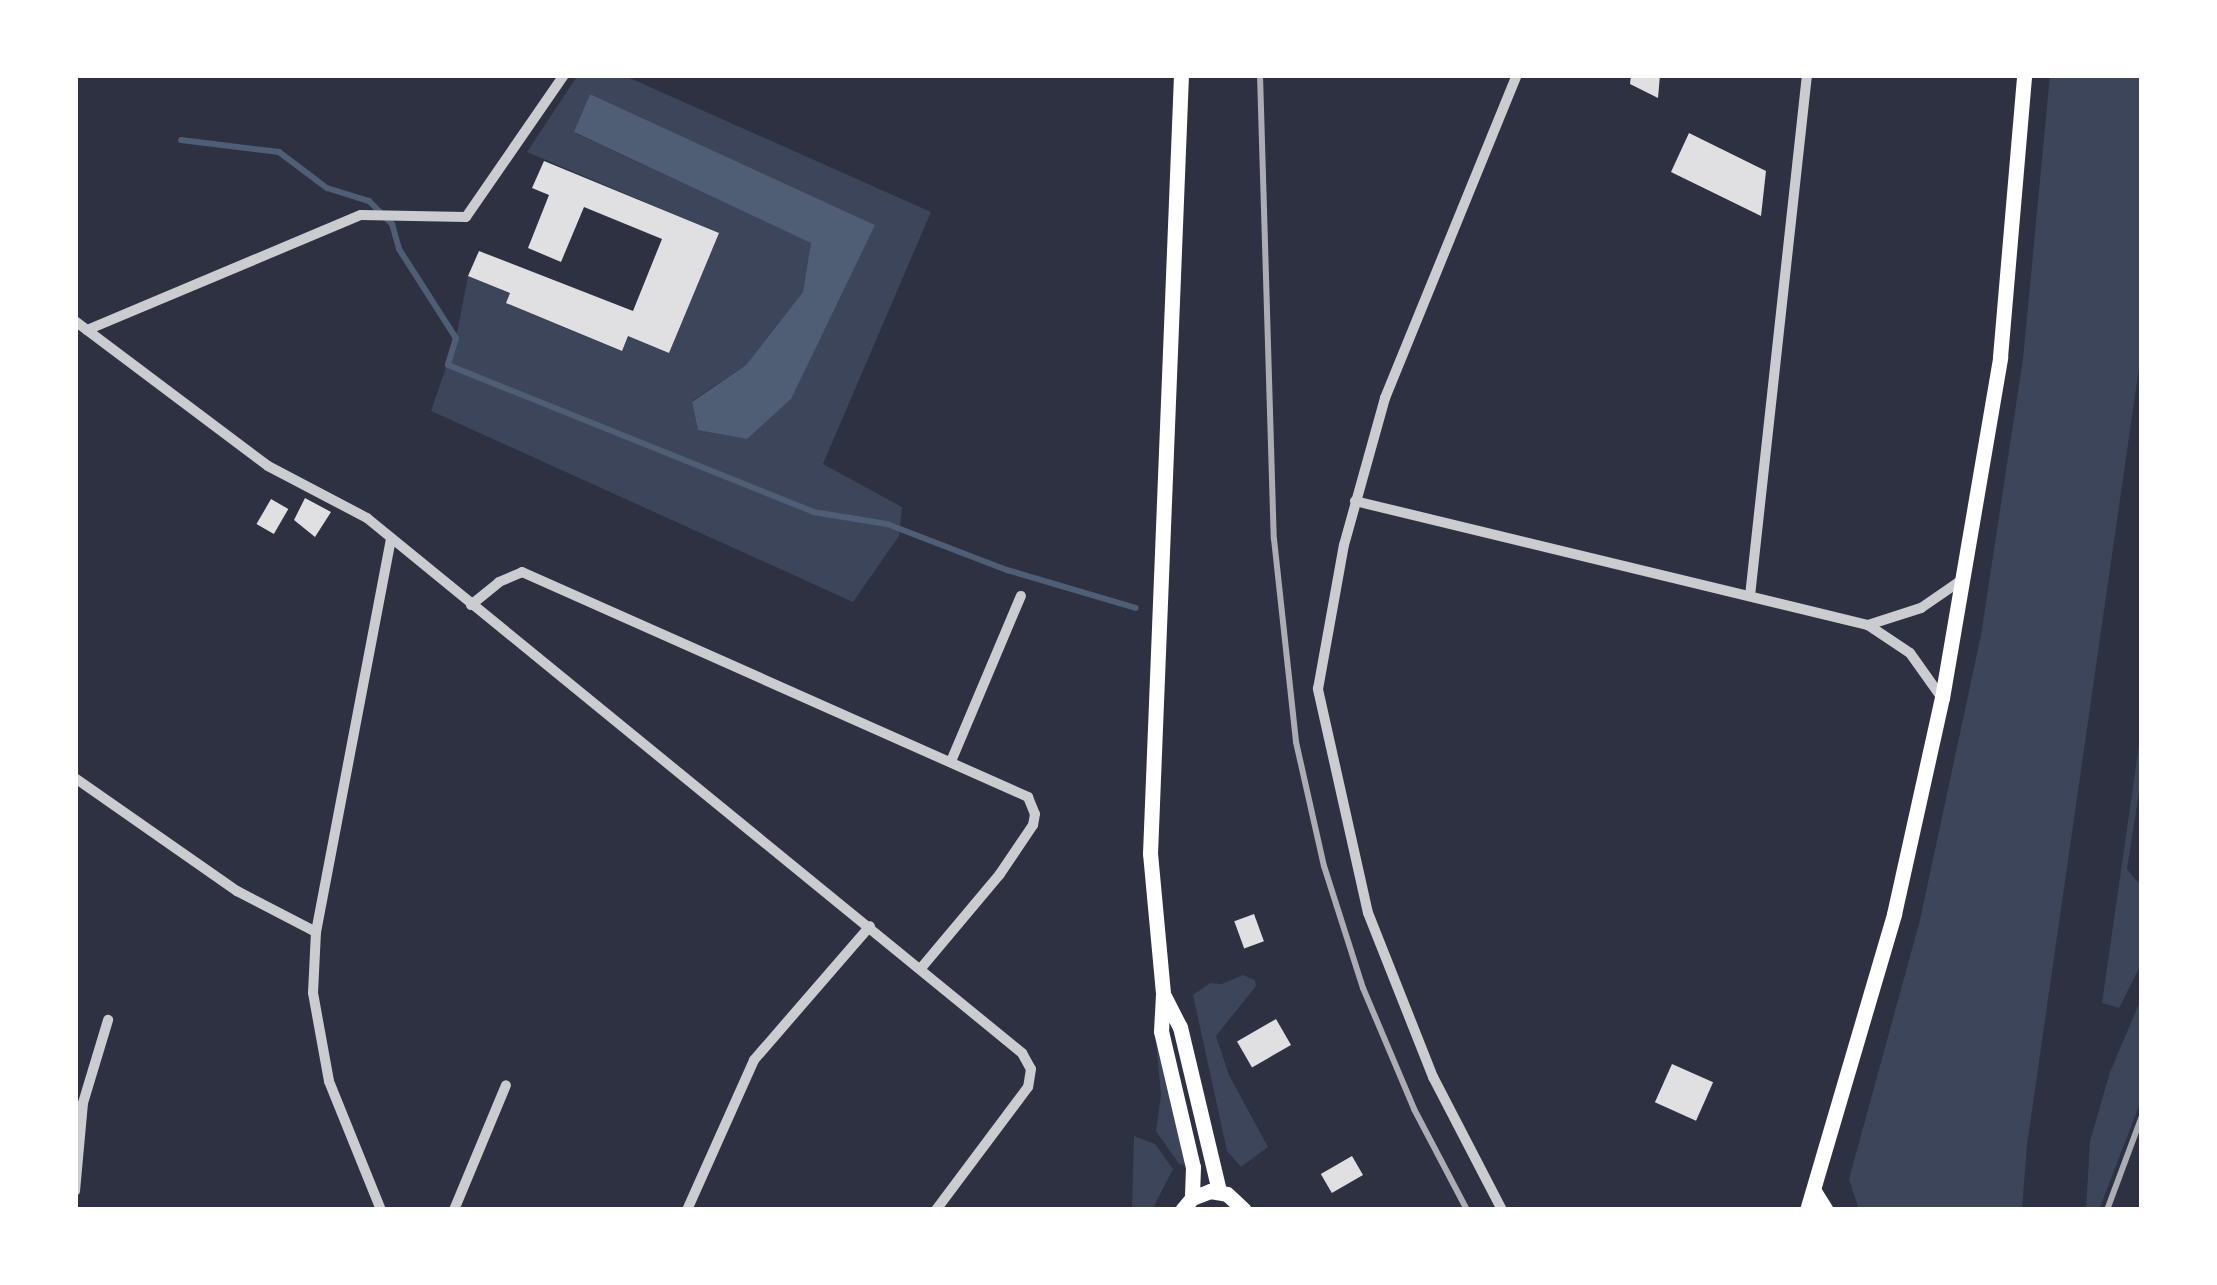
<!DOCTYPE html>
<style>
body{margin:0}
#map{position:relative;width:2217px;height:1285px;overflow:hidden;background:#2d3142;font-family:"IBM Plex Serif",serif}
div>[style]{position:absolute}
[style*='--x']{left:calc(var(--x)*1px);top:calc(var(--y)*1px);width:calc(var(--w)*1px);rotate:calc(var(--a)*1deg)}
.green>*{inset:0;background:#3c4559}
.water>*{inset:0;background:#4f5d75}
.stream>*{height:6px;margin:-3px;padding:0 3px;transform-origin:3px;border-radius:3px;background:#4f5d75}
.building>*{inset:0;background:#e0e0e3;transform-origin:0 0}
.minor>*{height:10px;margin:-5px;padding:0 5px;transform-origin:5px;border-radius:5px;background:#caccd0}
.secondary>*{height:15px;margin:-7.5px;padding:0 7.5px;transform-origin:7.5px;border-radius:7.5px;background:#fff}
.rail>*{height:6px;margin:-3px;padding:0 3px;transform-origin:3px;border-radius:3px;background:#abadb3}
span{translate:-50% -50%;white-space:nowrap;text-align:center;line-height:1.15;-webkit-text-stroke:9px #fff;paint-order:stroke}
.frame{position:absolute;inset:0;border:78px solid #fff;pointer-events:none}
</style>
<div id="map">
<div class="green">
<i style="clip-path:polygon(evenodd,578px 75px,623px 75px,931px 212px,823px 464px,902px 507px,899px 536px,853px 602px,431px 411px,456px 338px,468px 276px,510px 293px,506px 303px,621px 351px,628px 336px,669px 353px,718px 233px,527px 152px,578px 75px,590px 94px,875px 225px,698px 430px,692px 401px,746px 365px,803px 292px,812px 243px,575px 133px,590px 94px)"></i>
<i style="clip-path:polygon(2050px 75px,2142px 75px,2142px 347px,2027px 1145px,2022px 1210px,1859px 1210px,1849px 1179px,1920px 920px,1981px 635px,2023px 359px)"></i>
<i style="clip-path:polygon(2142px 724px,2142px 773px,2127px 869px,2142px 887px,2142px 962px,2119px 1008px,2102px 1003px)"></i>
<i style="clip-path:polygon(1243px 975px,1255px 980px,1256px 986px,1216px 1036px,1229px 1075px,1268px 1147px,1241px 1167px,1227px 1151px,1193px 995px,1210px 983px,1222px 984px)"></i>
<i style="clip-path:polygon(2142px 997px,2142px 1098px,2099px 1210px,2086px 1210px,2090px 1141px,2110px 1072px)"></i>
<i style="clip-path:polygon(1153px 1011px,1179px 1132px,1185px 1165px,1179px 1164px,1156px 1131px,1161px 1095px)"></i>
<i style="clip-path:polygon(1134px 1136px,1155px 1144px,1173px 1169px,1152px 1210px,1132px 1210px)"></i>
</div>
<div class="water">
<i style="clip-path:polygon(590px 94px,875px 225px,791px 399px,747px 439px,698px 430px,692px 402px,746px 365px,803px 292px,811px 243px,574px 132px)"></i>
</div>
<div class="stream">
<i style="--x:181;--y:140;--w:99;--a:7"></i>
<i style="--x:279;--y:152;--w:60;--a:36.9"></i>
<i style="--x:327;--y:188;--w:44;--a:17.2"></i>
<i style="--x:369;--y:201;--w:33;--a:45"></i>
<i style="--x:392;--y:224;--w:26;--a:74"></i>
<i style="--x:399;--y:249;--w:106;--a:57.4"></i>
<i style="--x:456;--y:338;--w:28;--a:107"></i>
<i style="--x:448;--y:365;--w:393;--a:21.9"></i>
<i style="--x:813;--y:512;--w:75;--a:9.2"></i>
<i style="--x:887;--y:524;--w:129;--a:21"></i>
<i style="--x:1007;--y:570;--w:134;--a:16.4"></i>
</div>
<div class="building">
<i style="clip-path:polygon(1631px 75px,1660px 75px,1658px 98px,1630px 84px)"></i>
<i style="clip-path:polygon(1689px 133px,1766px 171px,1761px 216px,1671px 172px)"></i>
<i style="clip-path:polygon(544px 161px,719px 233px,669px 353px,628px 336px,622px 351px,506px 303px,510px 293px,468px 276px,479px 251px,633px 311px,662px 239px,584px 207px,561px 262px,528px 248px,549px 195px,532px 188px)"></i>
<i style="clip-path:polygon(305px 498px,331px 512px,315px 537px,294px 520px)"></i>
<i style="left:271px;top:499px;width:20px;height:29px;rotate:30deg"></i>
<i style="left:1254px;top:914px;width:29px;height:21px;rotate:70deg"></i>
<i style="left:1276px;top:1019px;width:30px;height:45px;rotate:60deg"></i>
<i style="left:1672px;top:1064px;width:45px;height:42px;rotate:24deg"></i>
<i style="left:1352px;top:1156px;width:22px;height:36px;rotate:60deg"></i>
</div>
<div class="minor">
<i style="--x:75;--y:321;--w:241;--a:36.9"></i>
<i style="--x:268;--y:466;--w:112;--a:27.7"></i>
<i style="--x:367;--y:518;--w:846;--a:39.24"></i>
<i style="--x:1022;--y:1053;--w:18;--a:61"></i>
<i style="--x:1031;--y:1069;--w:18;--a:99"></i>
<i style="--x:1028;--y:1087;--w:154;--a:126.8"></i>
<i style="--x:87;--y:330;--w:297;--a:-22.8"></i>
<i style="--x:361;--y:215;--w:105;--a:1.1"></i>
<i style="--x:466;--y:217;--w:173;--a:-55.4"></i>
<i style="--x:1355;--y:501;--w:528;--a:13.59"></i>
<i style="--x:1868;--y:625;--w:50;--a:33.7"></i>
<i style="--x:1910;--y:653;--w:55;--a:54.6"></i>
<i style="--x:1750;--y:596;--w:524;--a:-83.76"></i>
<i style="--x:471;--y:605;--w:36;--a:-39"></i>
<i style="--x:499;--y:582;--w:25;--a:-23"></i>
<i style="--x:522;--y:572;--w:554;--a:23.97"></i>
<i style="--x:1028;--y:797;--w:18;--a:68"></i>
<i style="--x:1035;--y:814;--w:11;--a:100"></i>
<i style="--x:1033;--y:825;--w:59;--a:124"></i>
<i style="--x:1000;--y:874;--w:123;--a:130"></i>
<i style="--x:1868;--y:625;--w:56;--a:-17.8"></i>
<i style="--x:1921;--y:608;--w:51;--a:-34.6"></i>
<i style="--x:952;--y:759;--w:177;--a:-67.1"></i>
<i style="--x:75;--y:778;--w:198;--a:34.9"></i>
<i style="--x:237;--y:891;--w:89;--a:27.4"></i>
<i style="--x:75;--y:1191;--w:88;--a:-84.8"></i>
<i style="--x:83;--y:1103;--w:87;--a:-73.2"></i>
<i style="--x:381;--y:1210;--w:139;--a:-112"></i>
<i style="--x:329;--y:1081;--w:89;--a:-100.3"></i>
<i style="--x:313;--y:993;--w:61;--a:-87.2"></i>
<i style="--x:316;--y:932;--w:400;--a:-79.2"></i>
<i style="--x:454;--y:1210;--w:135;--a:-67.4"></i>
<i style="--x:687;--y:1210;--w:164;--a:-65.9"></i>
<i style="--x:754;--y:1060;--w:177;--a:-49.1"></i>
<i style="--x:1502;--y:1210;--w:150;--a:-117.4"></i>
<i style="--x:1433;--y:1077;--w:176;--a:-111.6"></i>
<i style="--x:1368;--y:913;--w:230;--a:-102.6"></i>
<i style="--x:1318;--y:689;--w:146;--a:-79.8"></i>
<i style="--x:1344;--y:545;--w:153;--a:-74.4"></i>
<i style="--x:1385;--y:398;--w:349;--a:-67.8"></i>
</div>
<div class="secondary">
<i style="--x:1181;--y:75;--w:779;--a:92.28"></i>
<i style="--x:1150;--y:853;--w:142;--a:84.7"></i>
<i style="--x:1163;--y:994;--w:37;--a:93"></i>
<i style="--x:1161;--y:1031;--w:140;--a:76.8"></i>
<i style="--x:1193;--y:1167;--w:31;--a:92"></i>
<i style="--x:1163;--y:994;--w:37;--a:63"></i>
<i style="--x:1180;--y:1027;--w:169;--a:76.6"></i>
<i style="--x:1814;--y:1191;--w:22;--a:58"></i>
<i style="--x:1182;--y:1210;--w:16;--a:-50"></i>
<i style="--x:1192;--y:1198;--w:19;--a:-21"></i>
<i style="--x:1210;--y:1191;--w:17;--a:10"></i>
<i style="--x:1227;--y:1194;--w:23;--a:43"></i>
<i style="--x:1807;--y:1210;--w:309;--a:-73.6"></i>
<i style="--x:1894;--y:914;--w:221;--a:-77.5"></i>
<i style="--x:1942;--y:698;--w:346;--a:-80.3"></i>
<i style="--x:2000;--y:357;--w:283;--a:-85.1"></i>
</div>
<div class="rail">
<i style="--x:1260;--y:75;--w:464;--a:88.3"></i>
<i style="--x:1274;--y:539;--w:204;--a:83.8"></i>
<i style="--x:1296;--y:742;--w:127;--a:77.3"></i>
<i style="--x:1324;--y:866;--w:128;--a:72.3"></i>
<i style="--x:1363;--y:988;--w:131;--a:67.1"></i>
<i style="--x:1414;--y:1109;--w:114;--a:62.3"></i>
<i style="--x:2107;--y:1210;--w:100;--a:-69.6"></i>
</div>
<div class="frame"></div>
</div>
